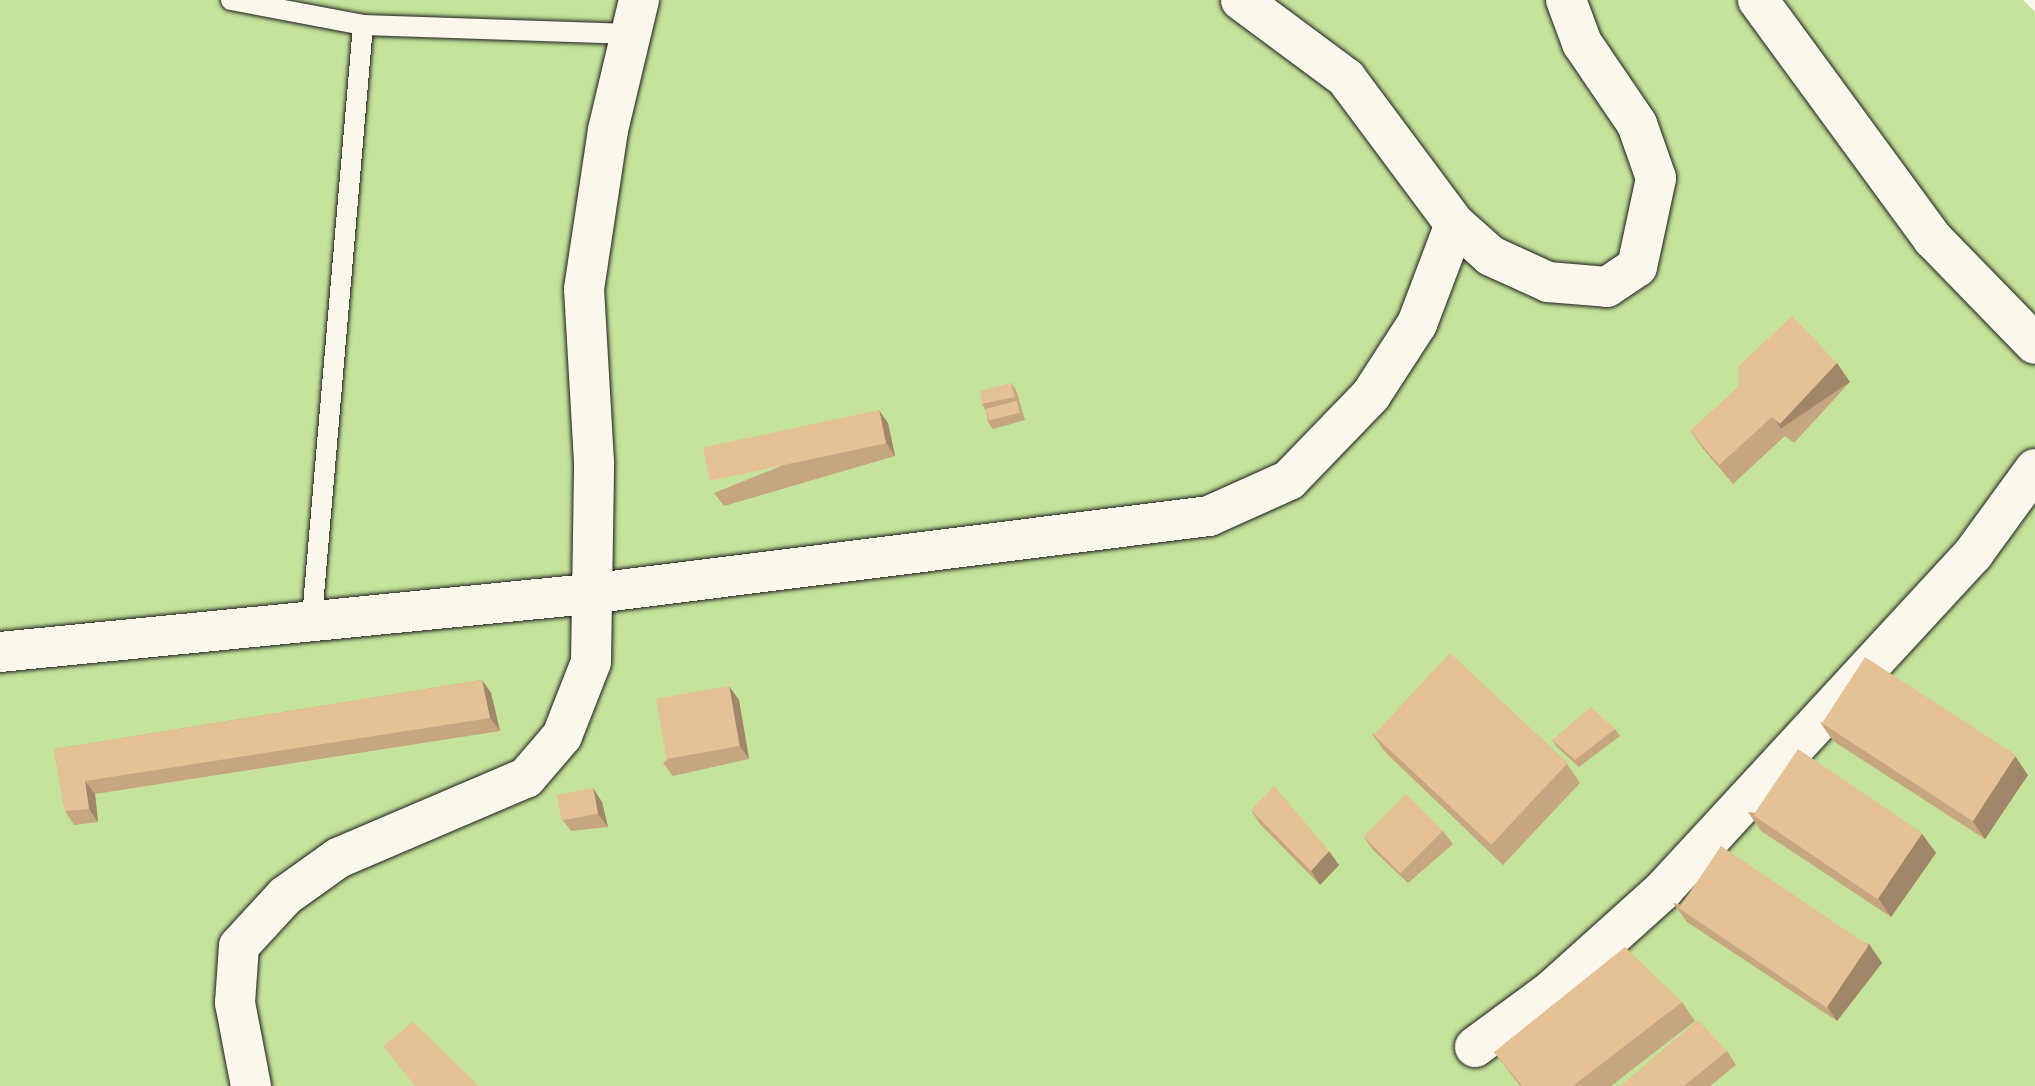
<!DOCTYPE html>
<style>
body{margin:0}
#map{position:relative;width:2035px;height:1086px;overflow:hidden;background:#fbf7ec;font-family:"Indie Flower",sans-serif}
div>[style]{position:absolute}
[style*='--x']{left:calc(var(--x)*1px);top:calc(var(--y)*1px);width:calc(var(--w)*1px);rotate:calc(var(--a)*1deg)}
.green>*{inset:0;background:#c5e39b}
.roads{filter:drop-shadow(0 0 2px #1c1c1c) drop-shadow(0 0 2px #1c1c1c)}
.lane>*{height:20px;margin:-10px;padding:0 10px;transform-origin:10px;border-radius:10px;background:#fbf7ec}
.street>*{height:40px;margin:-20px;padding:0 20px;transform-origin:20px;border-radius:20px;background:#fbf7ec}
.wall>*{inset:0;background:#c5a681}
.shaded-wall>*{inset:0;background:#a08769;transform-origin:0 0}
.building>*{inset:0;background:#e5c196;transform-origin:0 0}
span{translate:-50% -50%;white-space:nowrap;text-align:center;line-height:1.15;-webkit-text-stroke:10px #fbf7ec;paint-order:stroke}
</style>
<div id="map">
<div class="green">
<i style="clip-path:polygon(0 0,2023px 0,2035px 12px,2035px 1086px,0 1086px)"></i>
</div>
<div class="roads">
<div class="lane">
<i style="--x:231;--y:0;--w:134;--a:10.7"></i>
<i style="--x:363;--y:25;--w:268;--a:1.9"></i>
<i style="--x:312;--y:618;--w:595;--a:-85.08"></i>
</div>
<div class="street">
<i style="--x:1241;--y:0;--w:131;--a:36.6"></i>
<i style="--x:1346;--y:78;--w:182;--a:53.3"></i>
<i style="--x:1455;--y:224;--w:48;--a:41.6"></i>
<i style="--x:1491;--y:256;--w:63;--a:24.5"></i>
<i style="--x:1548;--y:282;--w:59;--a:4.8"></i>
<i style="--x:1607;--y:287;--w:36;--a:-34"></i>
<i style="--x:1637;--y:267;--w:91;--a:-77.9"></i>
<i style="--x:1656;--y:178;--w:57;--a:-109.4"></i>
<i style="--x:1637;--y:124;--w:98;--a:-124.2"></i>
<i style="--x:1582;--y:43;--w:46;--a:-110.4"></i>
<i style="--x:1758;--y:0;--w:296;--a:53.8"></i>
<i style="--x:1933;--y:239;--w:146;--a:45.8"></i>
<i style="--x:0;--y:652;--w:591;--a:-5.63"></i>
<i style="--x:588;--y:594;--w:626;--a:-7.16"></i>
<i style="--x:1209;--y:516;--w:88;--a:-24.2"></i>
<i style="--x:1289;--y:480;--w:118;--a:-46"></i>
<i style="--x:1371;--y:395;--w:85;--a:-57.1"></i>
<i style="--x:1417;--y:324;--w:107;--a:-69.2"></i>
<i style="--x:1475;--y:1047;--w:94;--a:-36.4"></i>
<i style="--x:1551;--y:991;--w:151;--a:-42"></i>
<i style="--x:1663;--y:890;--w:457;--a:-47.3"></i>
<i style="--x:1973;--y:554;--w:105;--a:-53.9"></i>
<i style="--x:251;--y:1086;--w:85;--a:-100.9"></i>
<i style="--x:235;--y:1003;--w:57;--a:-86"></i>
<i style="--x:239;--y:946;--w:68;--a:-47.4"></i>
<i style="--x:285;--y:896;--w:65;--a:-35.6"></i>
<i style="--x:338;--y:858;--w:204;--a:-23.1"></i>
<i style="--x:526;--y:778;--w:55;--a:-49.4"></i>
<i style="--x:562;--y:736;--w:79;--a:-68.6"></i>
<i style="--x:591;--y:662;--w:200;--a:-89.1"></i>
<i style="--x:594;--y:462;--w:173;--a:-93.3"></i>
<i style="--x:584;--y:289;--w:161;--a:-81.4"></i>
<i style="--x:608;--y:130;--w:134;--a:-76.6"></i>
</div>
</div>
<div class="wall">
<i style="clip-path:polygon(1837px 363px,1850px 382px,1794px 443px,1785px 436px,1733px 484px,1704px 450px,1690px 431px)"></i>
<i style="clip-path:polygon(1011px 383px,1016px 390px,1025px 420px,993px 429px,988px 422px,986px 411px,982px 404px)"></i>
<i style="clip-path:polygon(888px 423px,895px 456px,724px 506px,714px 493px)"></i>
<i style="clip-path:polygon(482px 680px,491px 693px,500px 731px,95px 794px,98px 822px,74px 825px,65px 811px,54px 749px)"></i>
<i style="clip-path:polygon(739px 700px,749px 759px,673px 776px,663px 763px)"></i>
<i style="clip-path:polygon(1820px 722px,2028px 775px,1985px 839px,1833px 741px)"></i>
<i style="clip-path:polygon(1615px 729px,1620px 736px,1579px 767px,1557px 747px,1552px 740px)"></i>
<i style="clip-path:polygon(1372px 734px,1567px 764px,1580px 783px,1503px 865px,1386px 753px)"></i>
<i style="clip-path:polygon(602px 802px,608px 827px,571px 831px,561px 818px)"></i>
<i style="clip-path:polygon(1251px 810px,1339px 865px,1320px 885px,1260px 824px)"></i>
<i style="clip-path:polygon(1748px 812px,1922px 834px,1936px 853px,1891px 917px,1761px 831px)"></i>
<i style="clip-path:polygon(1443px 831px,1453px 844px,1408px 883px,1373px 850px,1364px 837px)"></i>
<i style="clip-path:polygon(1673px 903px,1869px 944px,1882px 963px,1837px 1021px,1687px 922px)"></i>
<i style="clip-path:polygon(1682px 1002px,1695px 1021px,1611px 1086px,1520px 1086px,1494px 1052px)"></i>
<i style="clip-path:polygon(1727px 1051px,1736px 1065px,1710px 1086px,1620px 1086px)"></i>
</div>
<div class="shaded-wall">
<i style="left:1837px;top:363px;width:23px;height:83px;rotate:56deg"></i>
<i style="clip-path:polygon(879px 410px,888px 423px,895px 456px,886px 443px)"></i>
<i style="clip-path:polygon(482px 680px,491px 693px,500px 731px,490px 718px)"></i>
<i style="clip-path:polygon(729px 686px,739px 700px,749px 759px,740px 746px)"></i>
<i style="clip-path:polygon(2015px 756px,2028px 775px,1985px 839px,1972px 820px)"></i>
<i style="clip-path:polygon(85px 781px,95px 794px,98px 822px,89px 809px)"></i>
<i style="clip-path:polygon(593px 788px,602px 802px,608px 827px,598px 814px)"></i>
<i style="clip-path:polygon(1922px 834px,1936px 853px,1891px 917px,1878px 898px)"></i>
<i style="clip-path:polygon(1329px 851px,1339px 865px,1320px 885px,1311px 871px)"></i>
<i style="clip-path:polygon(1869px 944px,1882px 963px,1837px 1021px,1824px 1002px)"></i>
</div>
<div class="building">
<i style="clip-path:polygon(1792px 316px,1837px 363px,1780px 424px,1772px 417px,1719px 465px,1690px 431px,1739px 386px,1739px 366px)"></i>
<i style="clip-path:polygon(1011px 383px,1015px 397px,982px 404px,980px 391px)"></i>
<i style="left:1017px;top:401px;width:12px;height:32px;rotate:76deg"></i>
<i style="left:879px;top:410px;width:34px;height:180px;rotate:78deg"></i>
<i style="left:1450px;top:653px;width:161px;height:112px;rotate:43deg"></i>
<i style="left:1865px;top:657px;width:180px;height:79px;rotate:33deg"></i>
<i style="clip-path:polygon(482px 680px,490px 718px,85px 781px,89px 809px,65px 811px,54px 749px)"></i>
<i style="left:729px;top:686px;width:61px;height:74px;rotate:80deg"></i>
<i style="clip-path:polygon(1591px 707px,1615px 729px,1575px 760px,1552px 740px)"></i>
<i style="left:1798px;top:749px;width:150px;height:80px;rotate:34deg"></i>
<i style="clip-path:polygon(1274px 786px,1329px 851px,1311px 871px,1251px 810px)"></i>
<i style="left:593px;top:788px;width:26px;height:37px;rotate:79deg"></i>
<i style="left:1406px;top:794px;width:52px;height:60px;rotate:45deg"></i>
<i style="left:1721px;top:846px;width:178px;height:75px;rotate:34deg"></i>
<i style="clip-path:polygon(1625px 947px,1682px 1002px,1573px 1086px,1522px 1086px,1494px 1052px)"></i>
<i style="clip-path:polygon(1698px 1020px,1727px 1051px,1684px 1086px,1620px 1086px)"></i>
<i style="clip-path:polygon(413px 1022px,479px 1086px,415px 1086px,383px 1046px)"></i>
</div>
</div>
